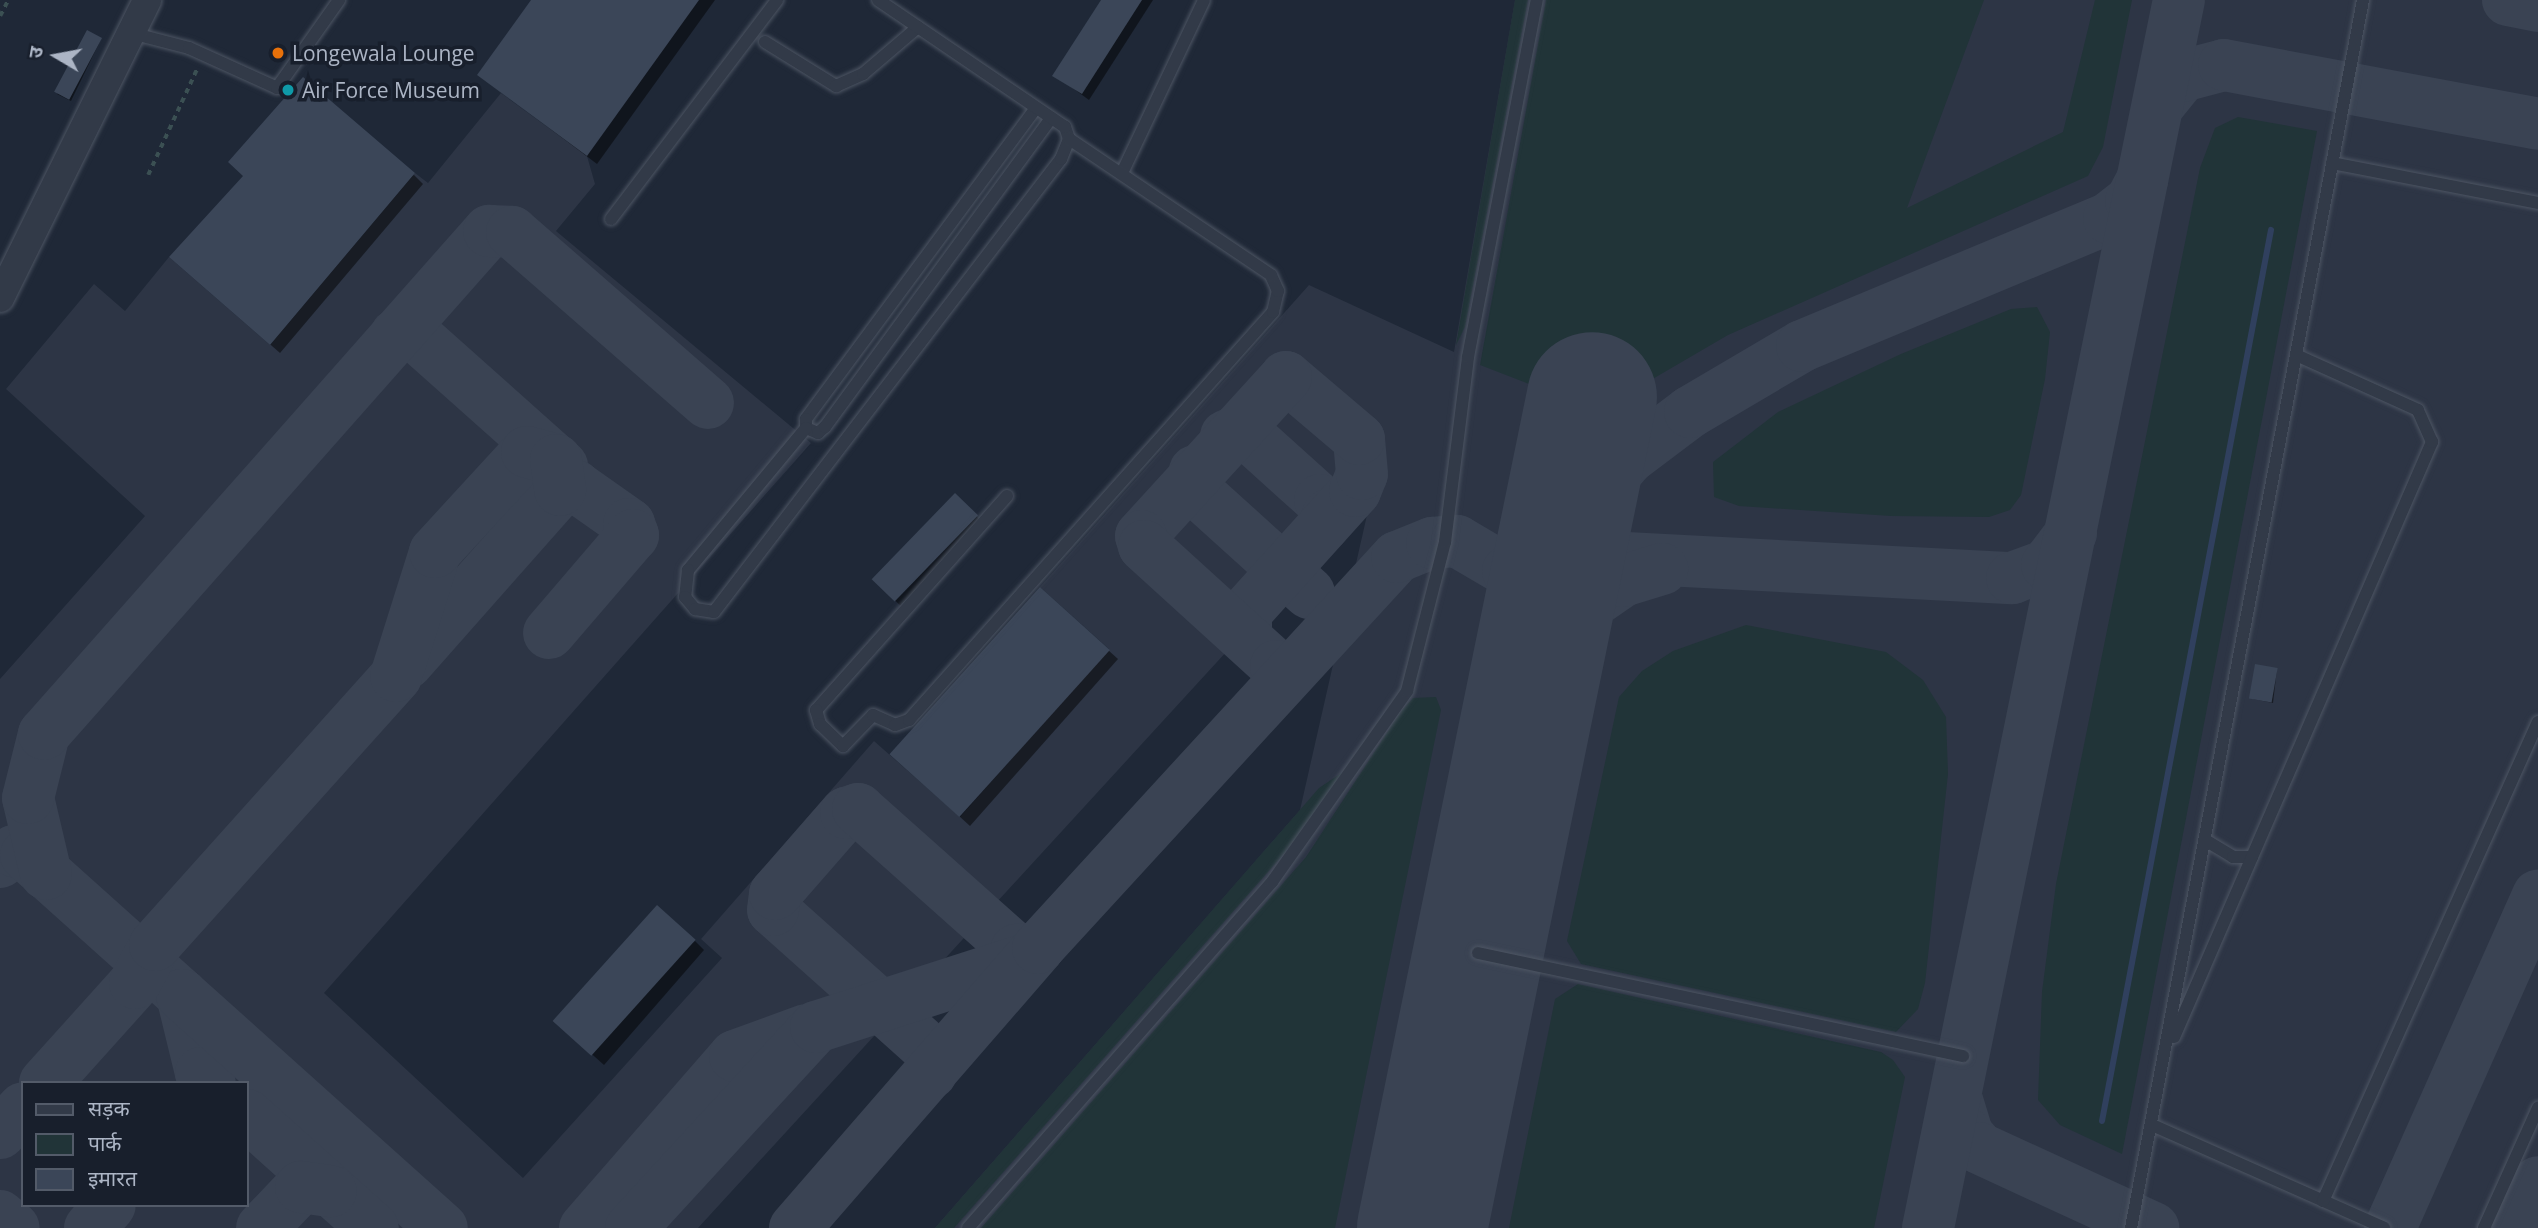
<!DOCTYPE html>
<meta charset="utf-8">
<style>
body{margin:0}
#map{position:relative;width:2538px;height:1228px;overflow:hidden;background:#1f2837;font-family:"Open Sans","Noto Sans Devanagari",sans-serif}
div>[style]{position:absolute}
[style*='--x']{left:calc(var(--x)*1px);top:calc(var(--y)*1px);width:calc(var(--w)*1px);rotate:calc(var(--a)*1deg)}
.airport>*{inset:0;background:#2d3545}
.green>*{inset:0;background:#213438}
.shadow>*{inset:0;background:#0007;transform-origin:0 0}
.stream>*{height:6px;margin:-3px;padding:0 3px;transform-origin:3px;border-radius:3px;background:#30405e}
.taxiway>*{height:52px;margin:-26px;padding:0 26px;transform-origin:26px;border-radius:26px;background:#3a4353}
.runway>*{height:130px;margin:-65px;padding:0 65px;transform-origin:65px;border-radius:65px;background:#3a4353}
.building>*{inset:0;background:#3b4658;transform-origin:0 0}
.path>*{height:3.5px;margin-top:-1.75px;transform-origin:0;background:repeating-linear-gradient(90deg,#3b5053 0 5px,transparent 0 10px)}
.roads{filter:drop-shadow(0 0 2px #4d5563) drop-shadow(0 0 2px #4d5563)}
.service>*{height:12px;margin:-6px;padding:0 6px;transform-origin:6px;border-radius:6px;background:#323a48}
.tertiary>*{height:28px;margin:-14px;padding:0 14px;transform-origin:14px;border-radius:14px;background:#323a48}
.dots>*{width:19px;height:19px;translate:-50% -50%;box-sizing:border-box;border:4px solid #181f2c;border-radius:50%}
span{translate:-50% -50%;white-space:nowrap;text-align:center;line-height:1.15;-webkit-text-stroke:7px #181f2c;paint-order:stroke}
.poi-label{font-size:21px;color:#acb5c5}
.left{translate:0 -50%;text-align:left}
.legend{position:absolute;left:21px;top:1081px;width:228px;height:126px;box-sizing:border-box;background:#181f2c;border:2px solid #535b69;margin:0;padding:9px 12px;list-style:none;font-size:21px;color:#acb5c5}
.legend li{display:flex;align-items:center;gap:14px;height:35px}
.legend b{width:35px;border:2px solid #535b69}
.north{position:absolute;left:21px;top:21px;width:70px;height:70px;-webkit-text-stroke:5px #181f2c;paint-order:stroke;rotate:280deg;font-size:19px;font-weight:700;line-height:28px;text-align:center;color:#acb5c5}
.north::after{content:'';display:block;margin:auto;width:24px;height:32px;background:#acb5c5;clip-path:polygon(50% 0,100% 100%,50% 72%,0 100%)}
</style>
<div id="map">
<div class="airport">
<i style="clip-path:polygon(evenodd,1515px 0,2538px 0,2538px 1228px,935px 1228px,1300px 810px,1372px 493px,698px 1228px,0 1228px,0 679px,145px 516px,6px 389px,94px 284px,125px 311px,169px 257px,270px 345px,415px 173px,428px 183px,501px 93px,587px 156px,595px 184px,556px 231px,811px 443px,324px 993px,523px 1178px,722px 958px,701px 939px,874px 741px,960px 817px,1109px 649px,1040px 587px,1309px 285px,1454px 352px,1515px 0,23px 1083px,247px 1083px,247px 1205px,23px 1205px,23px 1083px)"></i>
</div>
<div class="green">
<i style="clip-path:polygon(1515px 0,1528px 0,1465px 327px,1456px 345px)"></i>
<i style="clip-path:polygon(1546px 0,1984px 0,1907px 208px,2063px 132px,2095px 0,2132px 0,2103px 147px,2088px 176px,1728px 335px,1644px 384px,1639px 405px,1529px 384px,1480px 365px)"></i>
<i style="clip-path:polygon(2238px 117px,2317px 131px,2122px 1154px,2060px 1125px,2038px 1100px,2042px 992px,2056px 884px,2200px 168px,2215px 128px)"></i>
<i style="clip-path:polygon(2037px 307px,2050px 332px,2045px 379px,2021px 495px,2010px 510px,1989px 517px,1891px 516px,1739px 506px,1714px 497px,1713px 462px,1778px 412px,1901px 354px,2011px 309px)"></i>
<i style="clip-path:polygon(1746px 625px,1886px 652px,1923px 680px,1946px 717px,1948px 774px,1925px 983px,1918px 1009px,1896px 1032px,1581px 964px,1567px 941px,1619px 697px,1642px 671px,1673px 651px)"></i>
<i style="clip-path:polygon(1436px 697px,1441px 710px,1335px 1228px,981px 1228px,1306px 857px,1401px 711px,1413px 698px)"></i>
<i style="clip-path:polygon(1343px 772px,1291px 846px,954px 1228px,935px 1228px,1319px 788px)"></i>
<i style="clip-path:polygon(1578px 984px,1881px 1052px,1893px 1060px,1905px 1077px,1874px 1228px,1509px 1228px,1555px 999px)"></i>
</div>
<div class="shadow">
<i style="clip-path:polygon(533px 0,715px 0,597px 164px,479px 75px)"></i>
<i style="clip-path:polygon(1103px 0,1153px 0,1089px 100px,1055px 75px)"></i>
<i style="clip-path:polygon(101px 39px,71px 101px,57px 94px)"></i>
<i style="clip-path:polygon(414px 175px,423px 184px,280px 353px,181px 266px)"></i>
<i style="left:956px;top:496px;width:38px;height:117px;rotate:45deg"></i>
<i style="clip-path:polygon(1108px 650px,1118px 659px,970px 826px,902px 764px)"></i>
<i style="clip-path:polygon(2277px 669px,2273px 703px,2253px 699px,2251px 698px)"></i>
<i style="clip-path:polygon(695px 941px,704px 950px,604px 1065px,566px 1031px)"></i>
</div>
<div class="stream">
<i style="--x:2102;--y:1121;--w:907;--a:-79.26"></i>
</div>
<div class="taxiway">
<i style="--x:2508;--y:0;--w:31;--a:11"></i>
<i style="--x:2158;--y:106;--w:38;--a:-51"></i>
<i style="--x:2182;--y:76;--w:43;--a:-14.7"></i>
<i style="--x:2224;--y:65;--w:319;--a:10.6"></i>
<i style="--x:396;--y:335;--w:19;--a:0"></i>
<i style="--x:415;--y:335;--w:197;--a:41.7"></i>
<i style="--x:1226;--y:436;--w:12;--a:-24"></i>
<i style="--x:1237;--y:431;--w:13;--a:23"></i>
<i style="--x:1249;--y:436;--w:96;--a:42"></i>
<i style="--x:1320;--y:500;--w:17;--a:62"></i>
<i style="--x:1328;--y:515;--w:11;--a:112"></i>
<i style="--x:1195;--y:471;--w:18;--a:93"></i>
<i style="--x:1194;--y:489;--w:155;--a:42.1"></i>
<i style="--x:1531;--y:553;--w:482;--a:3"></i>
<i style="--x:2012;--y:578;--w:37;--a:-20"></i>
<i style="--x:2047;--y:565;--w:40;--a:-53"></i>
<i style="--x:1555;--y:583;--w:94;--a:-65.4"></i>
<i style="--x:1594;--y:498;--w:53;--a:-48.8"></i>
<i style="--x:1629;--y:458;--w:76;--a:-37"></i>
<i style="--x:1690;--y:412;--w:130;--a:-30.5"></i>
<i style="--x:1802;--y:346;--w:333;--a:-22.6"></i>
<i style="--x:2109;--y:218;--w:28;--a:-38"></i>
<i style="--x:2131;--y:201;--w:24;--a:-62"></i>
<i style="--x:1246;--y:636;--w:24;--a:-90"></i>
<i style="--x:1246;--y:612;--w:163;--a:-48"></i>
<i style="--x:1355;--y:491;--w:18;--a:-68"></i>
<i style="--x:1362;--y:474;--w:35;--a:-95"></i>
<i style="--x:1359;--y:439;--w:96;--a:-139.7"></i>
<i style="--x:1286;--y:377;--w:215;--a:132.4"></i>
<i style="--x:1141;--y:536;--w:10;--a:73"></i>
<i style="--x:1144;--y:546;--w:178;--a:42.3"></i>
<i style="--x:1276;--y:666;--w:17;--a:80"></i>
<i style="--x:407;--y:663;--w:231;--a:-48.5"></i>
<i style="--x:560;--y:490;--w:16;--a:-15"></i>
<i style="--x:575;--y:486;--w:66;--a:35.1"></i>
<i style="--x:629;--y:524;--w:12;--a:70"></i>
<i style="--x:633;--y:535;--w:129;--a:130.6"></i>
<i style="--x:1536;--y:684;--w:53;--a:-62.9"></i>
<i style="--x:1560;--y:637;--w:41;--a:-48.9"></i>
<i style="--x:1587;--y:606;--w:44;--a:-34.8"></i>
<i style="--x:1623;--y:581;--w:41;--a:-17.1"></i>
<i style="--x:0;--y:862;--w:18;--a:-38"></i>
<i style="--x:14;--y:851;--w:13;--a:18"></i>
<i style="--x:26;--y:855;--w:210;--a:41.9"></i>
<i style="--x:182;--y:995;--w:80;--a:76.3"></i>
<i style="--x:201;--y:1073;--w:13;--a:48"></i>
<i style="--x:46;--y:874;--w:78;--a:-103.3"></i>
<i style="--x:28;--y:798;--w:66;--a:-76"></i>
<i style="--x:44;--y:734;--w:672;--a:-48.5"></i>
<i style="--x:489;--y:231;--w:23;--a:2"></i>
<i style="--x:512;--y:232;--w:260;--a:41.1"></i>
<i style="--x:182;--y:995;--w:349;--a:41.9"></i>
<i style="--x:931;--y:1073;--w:21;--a:-87"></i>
<i style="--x:932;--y:1052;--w:213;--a:-138.2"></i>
<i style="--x:773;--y:910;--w:16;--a:-83"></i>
<i style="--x:775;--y:894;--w:108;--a:-48.8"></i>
<i style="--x:846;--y:813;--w:13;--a:-18"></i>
<i style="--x:858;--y:809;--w:212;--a:41.7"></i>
<i style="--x:1016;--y:950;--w:22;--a:-5"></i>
<i style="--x:45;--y:1083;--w:135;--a:-48"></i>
<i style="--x:135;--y:983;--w:43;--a:-62.2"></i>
<i style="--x:155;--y:945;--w:361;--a:-48.1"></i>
<i style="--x:396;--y:676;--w:130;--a:-72.5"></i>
<i style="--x:435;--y:552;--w:136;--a:-47.4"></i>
<i style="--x:527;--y:452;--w:30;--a:15"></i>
<i style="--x:556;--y:460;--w:30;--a:82"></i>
<i style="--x:1956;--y:1097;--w:39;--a:73"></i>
<i style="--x:1967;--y:1134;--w:18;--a:49"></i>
<i style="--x:1979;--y:1148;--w:192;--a:24.7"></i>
<i style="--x:247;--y:1115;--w:169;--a:41.9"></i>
<i style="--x:0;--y:1133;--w:34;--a:-47"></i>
<i style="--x:0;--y:1216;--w:18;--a:41"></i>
<i style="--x:90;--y:1228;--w:30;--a:-49"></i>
<i style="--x:262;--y:1228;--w:57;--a:-46.4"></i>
<i style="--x:301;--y:1187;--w:30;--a:8"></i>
<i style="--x:585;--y:1228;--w:228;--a:-48.9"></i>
<i style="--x:735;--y:1056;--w:76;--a:-20.1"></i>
<i style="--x:631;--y:1228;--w:273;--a:-47.4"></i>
<i style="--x:816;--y:1027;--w:221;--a:-17.9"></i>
<i style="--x:795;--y:1228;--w:371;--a:-49"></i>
<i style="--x:1038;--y:948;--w:531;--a:-47.44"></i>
<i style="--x:1397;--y:557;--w:38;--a:-22"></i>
<i style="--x:1432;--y:543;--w:25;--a:-5"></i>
<i style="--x:1457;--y:541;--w:59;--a:30.5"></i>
<i style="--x:1508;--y:571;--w:52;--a:60"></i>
<i style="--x:1534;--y:616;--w:70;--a:90.8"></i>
<i style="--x:1928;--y:1228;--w:1253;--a:-78.45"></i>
<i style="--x:2390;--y:1228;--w:364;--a:-66"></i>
<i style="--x:2518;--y:1228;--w:50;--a:-66.5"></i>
</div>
<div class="runway">
<i style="--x:1422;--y:1228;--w:848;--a:-78.44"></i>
</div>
<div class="building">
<i style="clip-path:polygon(531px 0,699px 0,587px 156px,477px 75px)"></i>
<i style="clip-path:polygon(1101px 0,1142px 0,1082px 94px,1052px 76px)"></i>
<i style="left:87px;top:30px;width:17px;height:70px;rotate:28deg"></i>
<i style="clip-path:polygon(303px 77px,415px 173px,270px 345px,169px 257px,243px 176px,228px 162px)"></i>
<i style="left:955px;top:493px;width:32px;height:120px;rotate:44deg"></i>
<i style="left:1040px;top:587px;width:94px;height:225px;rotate:42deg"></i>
<i style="left:2255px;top:664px;width:23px;height:35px;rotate:10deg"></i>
<i style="left:657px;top:905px;width:52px;height:156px;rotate:42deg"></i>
</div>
<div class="path">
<i style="--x:0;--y:16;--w:18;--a:-63"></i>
<i style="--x:148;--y:175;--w:117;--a:-65.2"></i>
</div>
<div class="roads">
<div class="service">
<i style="--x:131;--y:33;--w:60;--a:14.5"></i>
<i style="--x:189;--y:48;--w:97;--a:24.4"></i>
<i style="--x:277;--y:88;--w:108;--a:-54.8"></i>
<i style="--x:765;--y:42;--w:84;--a:31.8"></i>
<i style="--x:836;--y:86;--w:30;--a:-24"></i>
<i style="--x:863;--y:74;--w:72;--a:-40.5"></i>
<i style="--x:1036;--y:108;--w:387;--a:126.5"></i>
<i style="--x:806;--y:419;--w:9;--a:90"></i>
<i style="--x:806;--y:428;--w:13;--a:23"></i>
<i style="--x:818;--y:433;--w:9;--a:-41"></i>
<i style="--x:825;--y:427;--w:383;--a:-53.8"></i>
<i style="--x:2332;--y:163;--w:210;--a:11"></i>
<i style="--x:1122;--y:173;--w:191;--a:-64.6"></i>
<i style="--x:611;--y:219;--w:275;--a:-52.8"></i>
<i style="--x:806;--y:428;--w:185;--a:129.7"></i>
<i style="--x:688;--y:570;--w:27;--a:96"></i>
<i style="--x:685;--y:597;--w:16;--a:50"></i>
<i style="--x:695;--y:609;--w:19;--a:9"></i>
<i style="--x:714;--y:612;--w:571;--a:-52.55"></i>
<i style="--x:1061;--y:159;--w:22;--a:-68"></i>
<i style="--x:1069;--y:139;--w:13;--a:-108"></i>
<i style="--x:1065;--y:127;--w:226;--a:-145.8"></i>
<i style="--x:1007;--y:496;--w:287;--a:131.7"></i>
<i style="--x:816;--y:710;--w:15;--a:74"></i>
<i style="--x:820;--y:724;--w:32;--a:44"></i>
<i style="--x:843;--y:746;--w:43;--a:-45.9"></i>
<i style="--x:873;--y:715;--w:24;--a:24"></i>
<i style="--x:895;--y:725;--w:15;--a:-20"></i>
<i style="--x:909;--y:720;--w:547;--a:-48.26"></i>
<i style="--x:1273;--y:312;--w:22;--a:-77"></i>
<i style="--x:1278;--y:291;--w:17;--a:-114"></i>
<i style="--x:1271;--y:275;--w:244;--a:-146"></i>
<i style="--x:2205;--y:840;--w:33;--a:31"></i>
<i style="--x:2233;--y:857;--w:19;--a:0"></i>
<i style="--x:1478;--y:953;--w:496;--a:12"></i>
<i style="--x:2174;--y:1037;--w:649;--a:-66.56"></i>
<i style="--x:2432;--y:442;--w:35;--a:-114"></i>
<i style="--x:2418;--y:410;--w:134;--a:-155.7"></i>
<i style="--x:2152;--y:1125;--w:254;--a:23.9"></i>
<i style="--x:2323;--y:1201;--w:525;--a:-65.83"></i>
<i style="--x:968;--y:1228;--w:461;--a:-48.7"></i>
<i style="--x:1272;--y:882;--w:234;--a:-54.7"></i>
<i style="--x:1407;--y:691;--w:154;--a:-75.7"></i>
<i style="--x:1445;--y:542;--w:186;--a:-82.9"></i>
<i style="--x:1468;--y:357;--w:364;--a:-79.1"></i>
<i style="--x:2131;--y:1228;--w:1250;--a:-79.3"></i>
<i style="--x:2484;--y:1228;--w:132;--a:-65.8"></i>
</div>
<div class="tertiary">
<i style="--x:0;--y:298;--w:332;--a:-63.7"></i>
</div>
</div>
<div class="dots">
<i style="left:278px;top:53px;background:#e8710a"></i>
<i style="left:288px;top:90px;background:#0f9aa8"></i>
</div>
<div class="poi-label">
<span class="left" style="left:292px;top:53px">Longewala Lounge</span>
<span class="left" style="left:302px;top:90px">Air Force Museum</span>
</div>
<ul class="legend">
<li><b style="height:9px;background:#323a48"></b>सड़क</li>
<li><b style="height:19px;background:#213438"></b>पार्क</li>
<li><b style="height:19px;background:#3b4658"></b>इमारत</li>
</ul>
<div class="north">उ</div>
</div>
